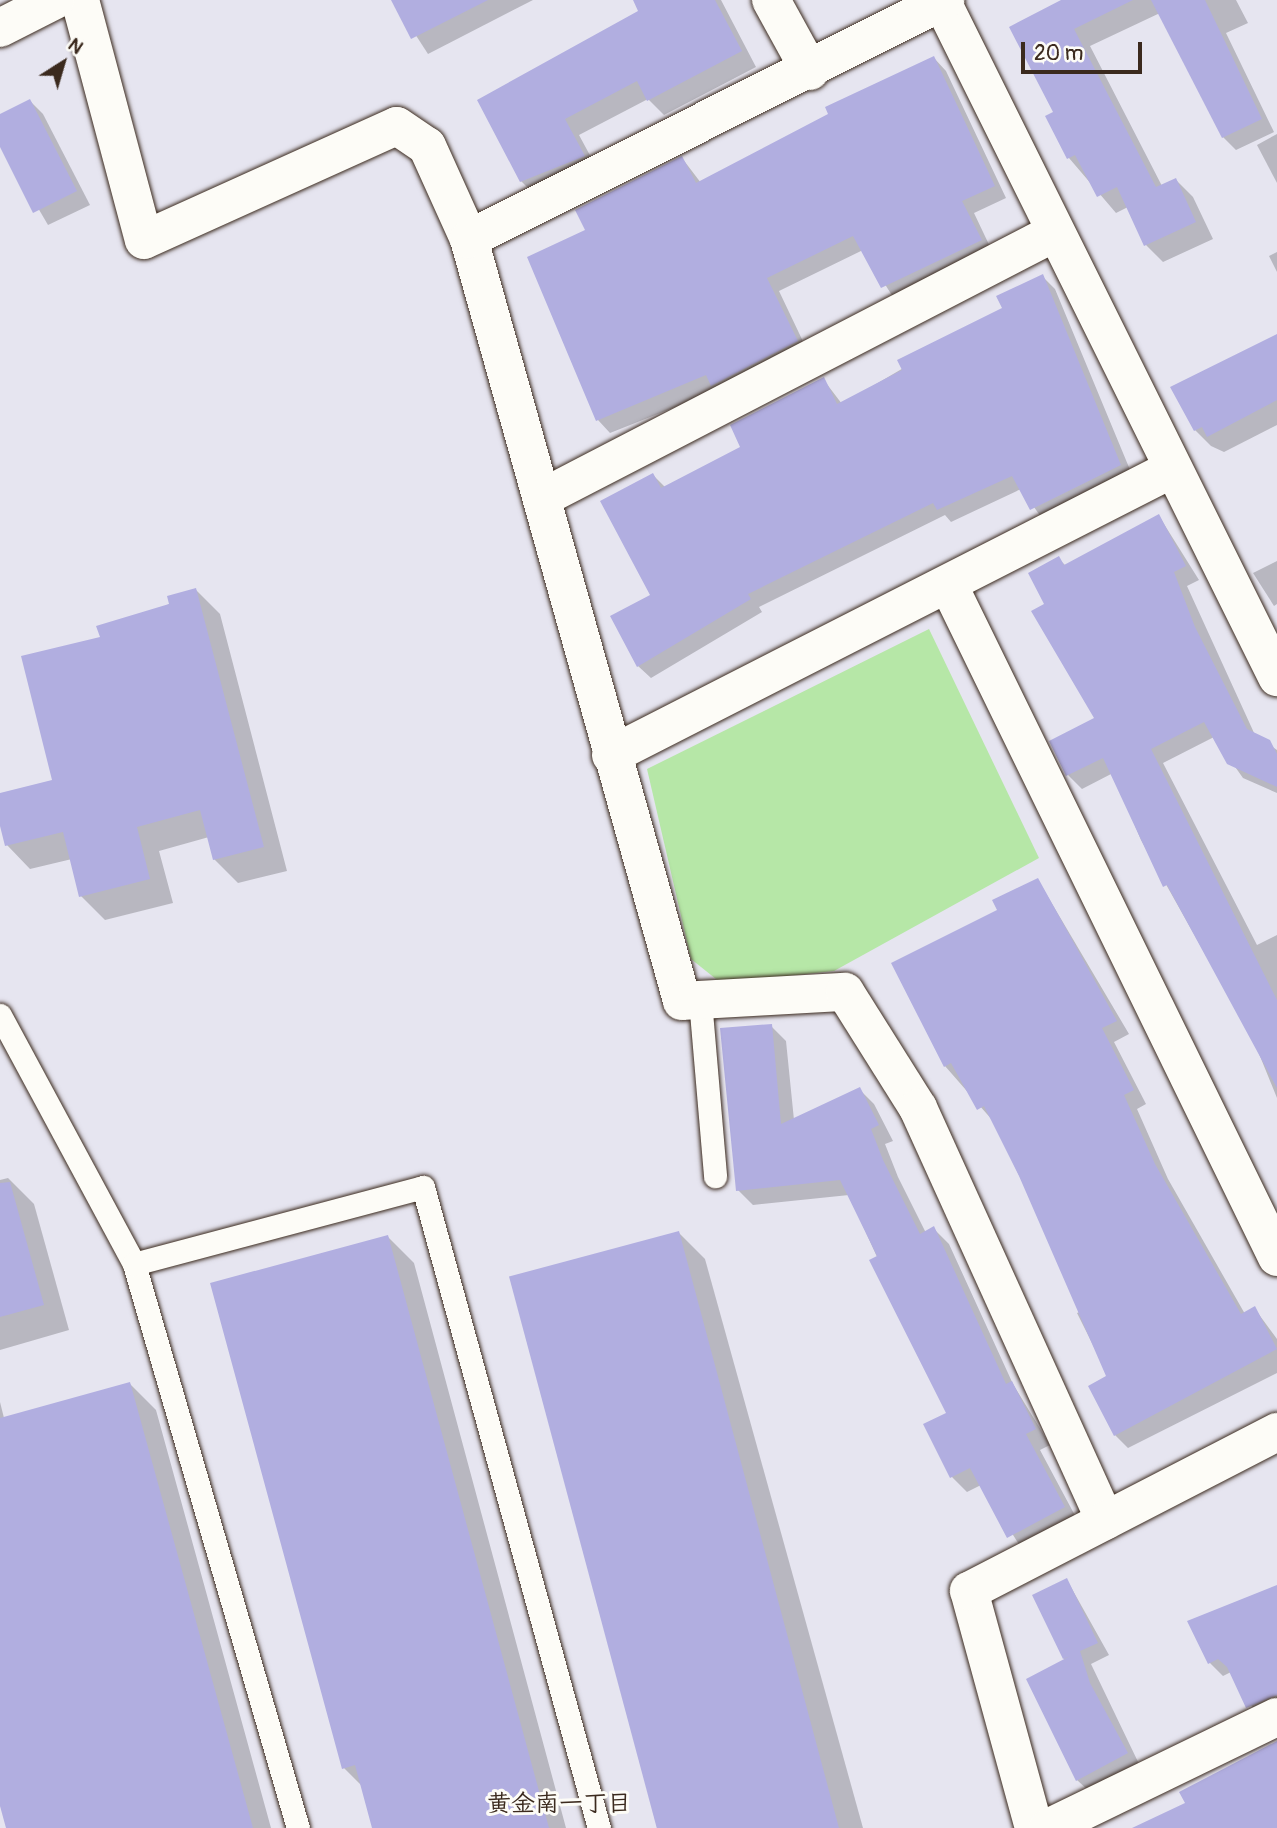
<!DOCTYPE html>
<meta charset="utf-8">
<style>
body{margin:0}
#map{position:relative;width:1277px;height:1828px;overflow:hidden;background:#e6e5f0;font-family:Pangolin,"Klee One",sans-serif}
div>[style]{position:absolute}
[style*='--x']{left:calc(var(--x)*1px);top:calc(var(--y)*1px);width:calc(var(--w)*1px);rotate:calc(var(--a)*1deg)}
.green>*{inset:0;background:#b6e7a7}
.shadow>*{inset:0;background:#0003}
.building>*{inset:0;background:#b1aee0;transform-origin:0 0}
.roads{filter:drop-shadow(0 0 2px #3b2a1e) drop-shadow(0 0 2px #3b2a1e)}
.lane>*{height:23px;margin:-11.5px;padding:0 11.5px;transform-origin:11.5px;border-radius:11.5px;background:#fdfcf7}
.street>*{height:38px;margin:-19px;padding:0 19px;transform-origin:19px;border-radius:19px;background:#fdfcf7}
span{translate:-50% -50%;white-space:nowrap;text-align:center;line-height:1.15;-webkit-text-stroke:6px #fdfcf7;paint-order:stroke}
.neighbourhood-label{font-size:24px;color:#3b2a1e;font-weight:700}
.north{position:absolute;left:28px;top:28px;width:70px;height:70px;-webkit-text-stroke:5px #fdfcf7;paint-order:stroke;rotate:37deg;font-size:19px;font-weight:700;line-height:28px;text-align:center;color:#3b2a1e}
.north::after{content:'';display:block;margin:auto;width:24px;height:32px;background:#3b2a1e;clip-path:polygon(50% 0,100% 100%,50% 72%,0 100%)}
.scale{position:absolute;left:1021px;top:42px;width:121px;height:32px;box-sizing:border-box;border:4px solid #3b2a1e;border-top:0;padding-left:9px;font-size:21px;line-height:24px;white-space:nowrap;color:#3b2a1e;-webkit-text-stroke:5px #fdfcf7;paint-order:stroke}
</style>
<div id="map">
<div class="green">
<i style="clip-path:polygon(929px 629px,1039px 858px,834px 971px,721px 983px,691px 959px,647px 769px)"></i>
</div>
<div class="shadow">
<i style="clip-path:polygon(393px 0,533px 0,428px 54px)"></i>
<i style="clip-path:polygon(634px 0,721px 0,756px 67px,664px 115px,648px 99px,579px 135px,599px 172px,537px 197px,521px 181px,640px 12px)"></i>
<i style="clip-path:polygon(1061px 0,1236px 0,1248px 23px,1226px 33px,1274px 132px,1236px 150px,1223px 137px,1160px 13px,1090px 46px,1162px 186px,1176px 180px,1193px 197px,1213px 239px,1163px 262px,1146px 245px,1128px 207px,1116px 213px,1069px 158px,1048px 117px,1056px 113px)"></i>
<i style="clip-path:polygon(934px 58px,946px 71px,1006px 198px,974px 213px,993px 253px,895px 300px,863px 250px,779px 291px,809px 354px,610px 433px,598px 420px,587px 231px,682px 158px,701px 183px)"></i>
<i style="clip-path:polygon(30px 101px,43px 114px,90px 205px,48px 225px,0 143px,0 116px)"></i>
<i style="clip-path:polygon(1277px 134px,1277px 183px,1257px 145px)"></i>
<i style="clip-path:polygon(1277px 252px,1277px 272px,1269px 256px)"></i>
<i style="clip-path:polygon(1042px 276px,1055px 289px,1133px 477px,1044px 521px,1021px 489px,951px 522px,945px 515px,759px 607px,762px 612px,651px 678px,638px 666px,653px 596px,653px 475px,665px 487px,743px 447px,823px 379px,842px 404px,1004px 309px)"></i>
<i style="clip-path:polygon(1277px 335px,1277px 425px,1224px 452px,1211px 446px,1195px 430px)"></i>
<i style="clip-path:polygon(1159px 516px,1199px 580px,1187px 586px,1255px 735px,1277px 750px,1277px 793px,1243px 778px,1214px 737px,1163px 763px,1257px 945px,1277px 935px,1277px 1098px,1253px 1039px,1141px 840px,1113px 773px,1082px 789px,1068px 775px,1097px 719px,1047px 604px,1059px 559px,1066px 566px)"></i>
<i style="clip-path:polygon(1277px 561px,1277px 604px,1274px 606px,1253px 573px)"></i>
<i style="clip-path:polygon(196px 590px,220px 614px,287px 871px,238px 883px,214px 859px,209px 837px,159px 851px,173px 903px,105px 920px,81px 896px,72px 859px,30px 869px,7px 845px,0 795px,54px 781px,102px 639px)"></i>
<i style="clip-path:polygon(1038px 880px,1129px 1034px,1114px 1042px,1146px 1104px,1137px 1109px,1168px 1179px,1245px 1314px,1255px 1309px,1277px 1339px,1277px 1373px,1128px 1448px,1115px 1435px,1109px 1377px,1077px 1313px,1084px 1310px,993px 1121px,945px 1066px,999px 911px)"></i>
<i style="clip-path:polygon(771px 1026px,786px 1041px,794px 1120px,859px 1089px,874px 1104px,893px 1141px,885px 1144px,898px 1177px,926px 1233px,934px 1229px,949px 1244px,1013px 1384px,1050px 1445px,1040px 1450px,1079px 1523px,1024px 1552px,981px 1485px,967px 1492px,952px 1477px,948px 1414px,849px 1195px,753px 1205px,738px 1190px)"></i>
<i style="clip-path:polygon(8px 1178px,34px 1204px,69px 1330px,0 1350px,0 1180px)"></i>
<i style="clip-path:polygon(679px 1233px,705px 1259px,863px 1828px,663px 1828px)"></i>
<i style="clip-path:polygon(388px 1237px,414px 1263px,566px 1828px,374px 1828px,363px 1787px,344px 1768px)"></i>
<i style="clip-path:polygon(130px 1384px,156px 1410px,271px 1828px,9px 1828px,0 1795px,0 1402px,4px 1418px)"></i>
<i style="clip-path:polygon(1067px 1580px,1109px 1655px,1091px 1664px,1140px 1766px,1090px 1792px,1077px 1780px,1064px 1658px)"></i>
<i style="clip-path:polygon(1277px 1587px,1277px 1709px,1259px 1718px,1231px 1672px,1223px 1676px,1210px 1663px,1189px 1622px)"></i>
</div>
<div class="building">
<i style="clip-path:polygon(391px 0,488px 0,411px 39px)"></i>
<i style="clip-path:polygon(633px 0,715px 0,742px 51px,647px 101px,637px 81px,565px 119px,585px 156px,520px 182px,477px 100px,638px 11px)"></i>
<i style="clip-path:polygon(1061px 0,1133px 0,1074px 29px,1156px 187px,1176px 178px,1196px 222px,1144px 246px,1117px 187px,1097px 197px,1075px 155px,1067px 159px,1045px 116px,1053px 112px,1009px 27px)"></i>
<i style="clip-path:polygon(1151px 0,1205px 0,1262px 119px,1222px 138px)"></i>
<i style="clip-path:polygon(934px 56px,995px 186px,962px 201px,982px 240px,881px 288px,853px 236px,767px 278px,798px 341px,711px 386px,706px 375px,596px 421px,527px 257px,585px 230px,575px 210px,682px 156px,696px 183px,828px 114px,825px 107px)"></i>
<i style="clip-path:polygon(30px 99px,77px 191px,33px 213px,0 147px,0 114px)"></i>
<i style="clip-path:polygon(1043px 274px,1121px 465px,1030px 510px,1012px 476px,937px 510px,933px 503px,748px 594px,751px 599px,637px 667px,610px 616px,650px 595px,600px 501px,653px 473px,661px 488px,740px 447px,730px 425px,824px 377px,837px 404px,902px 370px,897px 360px,1002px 308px,996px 296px)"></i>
<i style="clip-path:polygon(1277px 334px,1277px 400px,1207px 437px,1202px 427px,1194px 431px,1170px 387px)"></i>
<i style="clip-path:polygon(1159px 514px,1186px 566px,1174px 572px,1195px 627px,1247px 729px,1270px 740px,1277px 754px,1277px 787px,1227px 764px,1204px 722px,1151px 749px,1277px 1000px,1277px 1088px,1167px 885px,1163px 887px,1103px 758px,1066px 776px,1049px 741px,1094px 718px,1031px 611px,1044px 604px,1028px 573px,1059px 556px,1064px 565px)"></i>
<i style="clip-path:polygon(196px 588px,264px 847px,213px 860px,200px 810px,137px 827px,150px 879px,79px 897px,63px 832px,5px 846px,0 826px,0 793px,52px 780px,21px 656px,100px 637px,96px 626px,169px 604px,167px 596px)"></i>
<i style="clip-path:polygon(1038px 878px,1117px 1021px,1102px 1028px,1134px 1090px,1124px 1095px,1155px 1164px,1241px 1314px,1255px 1306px,1277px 1349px,1114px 1436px,1088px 1386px,1106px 1376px,1019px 1176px,984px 1106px,977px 1110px,951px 1063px,944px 1067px,891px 963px,997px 910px,992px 900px)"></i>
<i style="clip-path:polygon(772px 1024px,781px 1124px,860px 1087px,879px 1125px,871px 1129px,883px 1160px,920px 1234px,934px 1226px,1006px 1384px,1012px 1381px,1036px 1429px,1026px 1434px,1065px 1507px,1007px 1538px,970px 1468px,950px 1478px,923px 1424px,946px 1413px,869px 1260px,877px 1256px,840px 1180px,736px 1191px,720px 1028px)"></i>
<i style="clip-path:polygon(10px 1182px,44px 1305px,0 1317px,0 1183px)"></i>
<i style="left:679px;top:1231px;width:619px;height:176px;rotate:75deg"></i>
<i style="clip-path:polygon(388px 1235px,549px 1828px,372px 1828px,355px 1765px,342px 1769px,210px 1283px)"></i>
<i style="clip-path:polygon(130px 1382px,253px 1828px,6px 1828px,0 1806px,0 1418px)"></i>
<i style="clip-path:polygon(1067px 1578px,1098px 1643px,1080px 1651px,1090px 1683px,1128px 1753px,1076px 1781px,1026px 1679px,1070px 1656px,1063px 1659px,1032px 1595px)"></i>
<i style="clip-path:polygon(1277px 1585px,1277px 1695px,1246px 1708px,1227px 1667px,1218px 1659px,1208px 1664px,1187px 1621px)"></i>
<i style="clip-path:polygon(1277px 1741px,1277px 1828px,1132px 1828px,1185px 1803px,1179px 1792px)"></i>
</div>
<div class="roads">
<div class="lane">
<i style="--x:700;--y:1000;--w:177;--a:85.1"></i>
<i style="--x:0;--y:1015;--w:283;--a:61.7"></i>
<i style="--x:134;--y:1264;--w:587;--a:73.79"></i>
<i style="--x:134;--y:1264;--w:299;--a:-14.9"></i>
<i style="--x:423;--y:1187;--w:665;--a:74.65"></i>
</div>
<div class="street">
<i style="--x:80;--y:0;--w:248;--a:75.1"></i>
<i style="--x:144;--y:240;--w:277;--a:-24.3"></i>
<i style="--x:397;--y:126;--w:36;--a:34"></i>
<i style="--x:427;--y:146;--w:102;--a:65.7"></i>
<i style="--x:469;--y:239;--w:791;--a:74.38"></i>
<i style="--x:682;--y:1001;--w:163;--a:-3.2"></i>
<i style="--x:845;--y:992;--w:137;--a:57.8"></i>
<i style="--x:918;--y:1108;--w:453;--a:65.6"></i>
<i style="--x:771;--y:0;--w:81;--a:61.2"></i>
<i style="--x:942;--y:2;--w:754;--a:63.6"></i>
<i style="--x:0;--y:28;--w:62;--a:-27"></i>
<i style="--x:469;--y:239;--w:533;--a:-26.66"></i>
<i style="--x:542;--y:498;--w:574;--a:-27.37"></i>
<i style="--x:949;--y:586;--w:747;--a:63.95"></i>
<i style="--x:611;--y:755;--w:630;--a:-27.01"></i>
<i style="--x:1034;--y:1828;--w:246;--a:-105.3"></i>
<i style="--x:969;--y:1591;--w:347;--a:-27.3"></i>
<i style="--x:1048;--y:1828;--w:254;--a:-25.9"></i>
</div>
</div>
<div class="neighbourhood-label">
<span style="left:559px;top:1804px">黄金南一丁目</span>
</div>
<div class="north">N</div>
<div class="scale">20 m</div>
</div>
